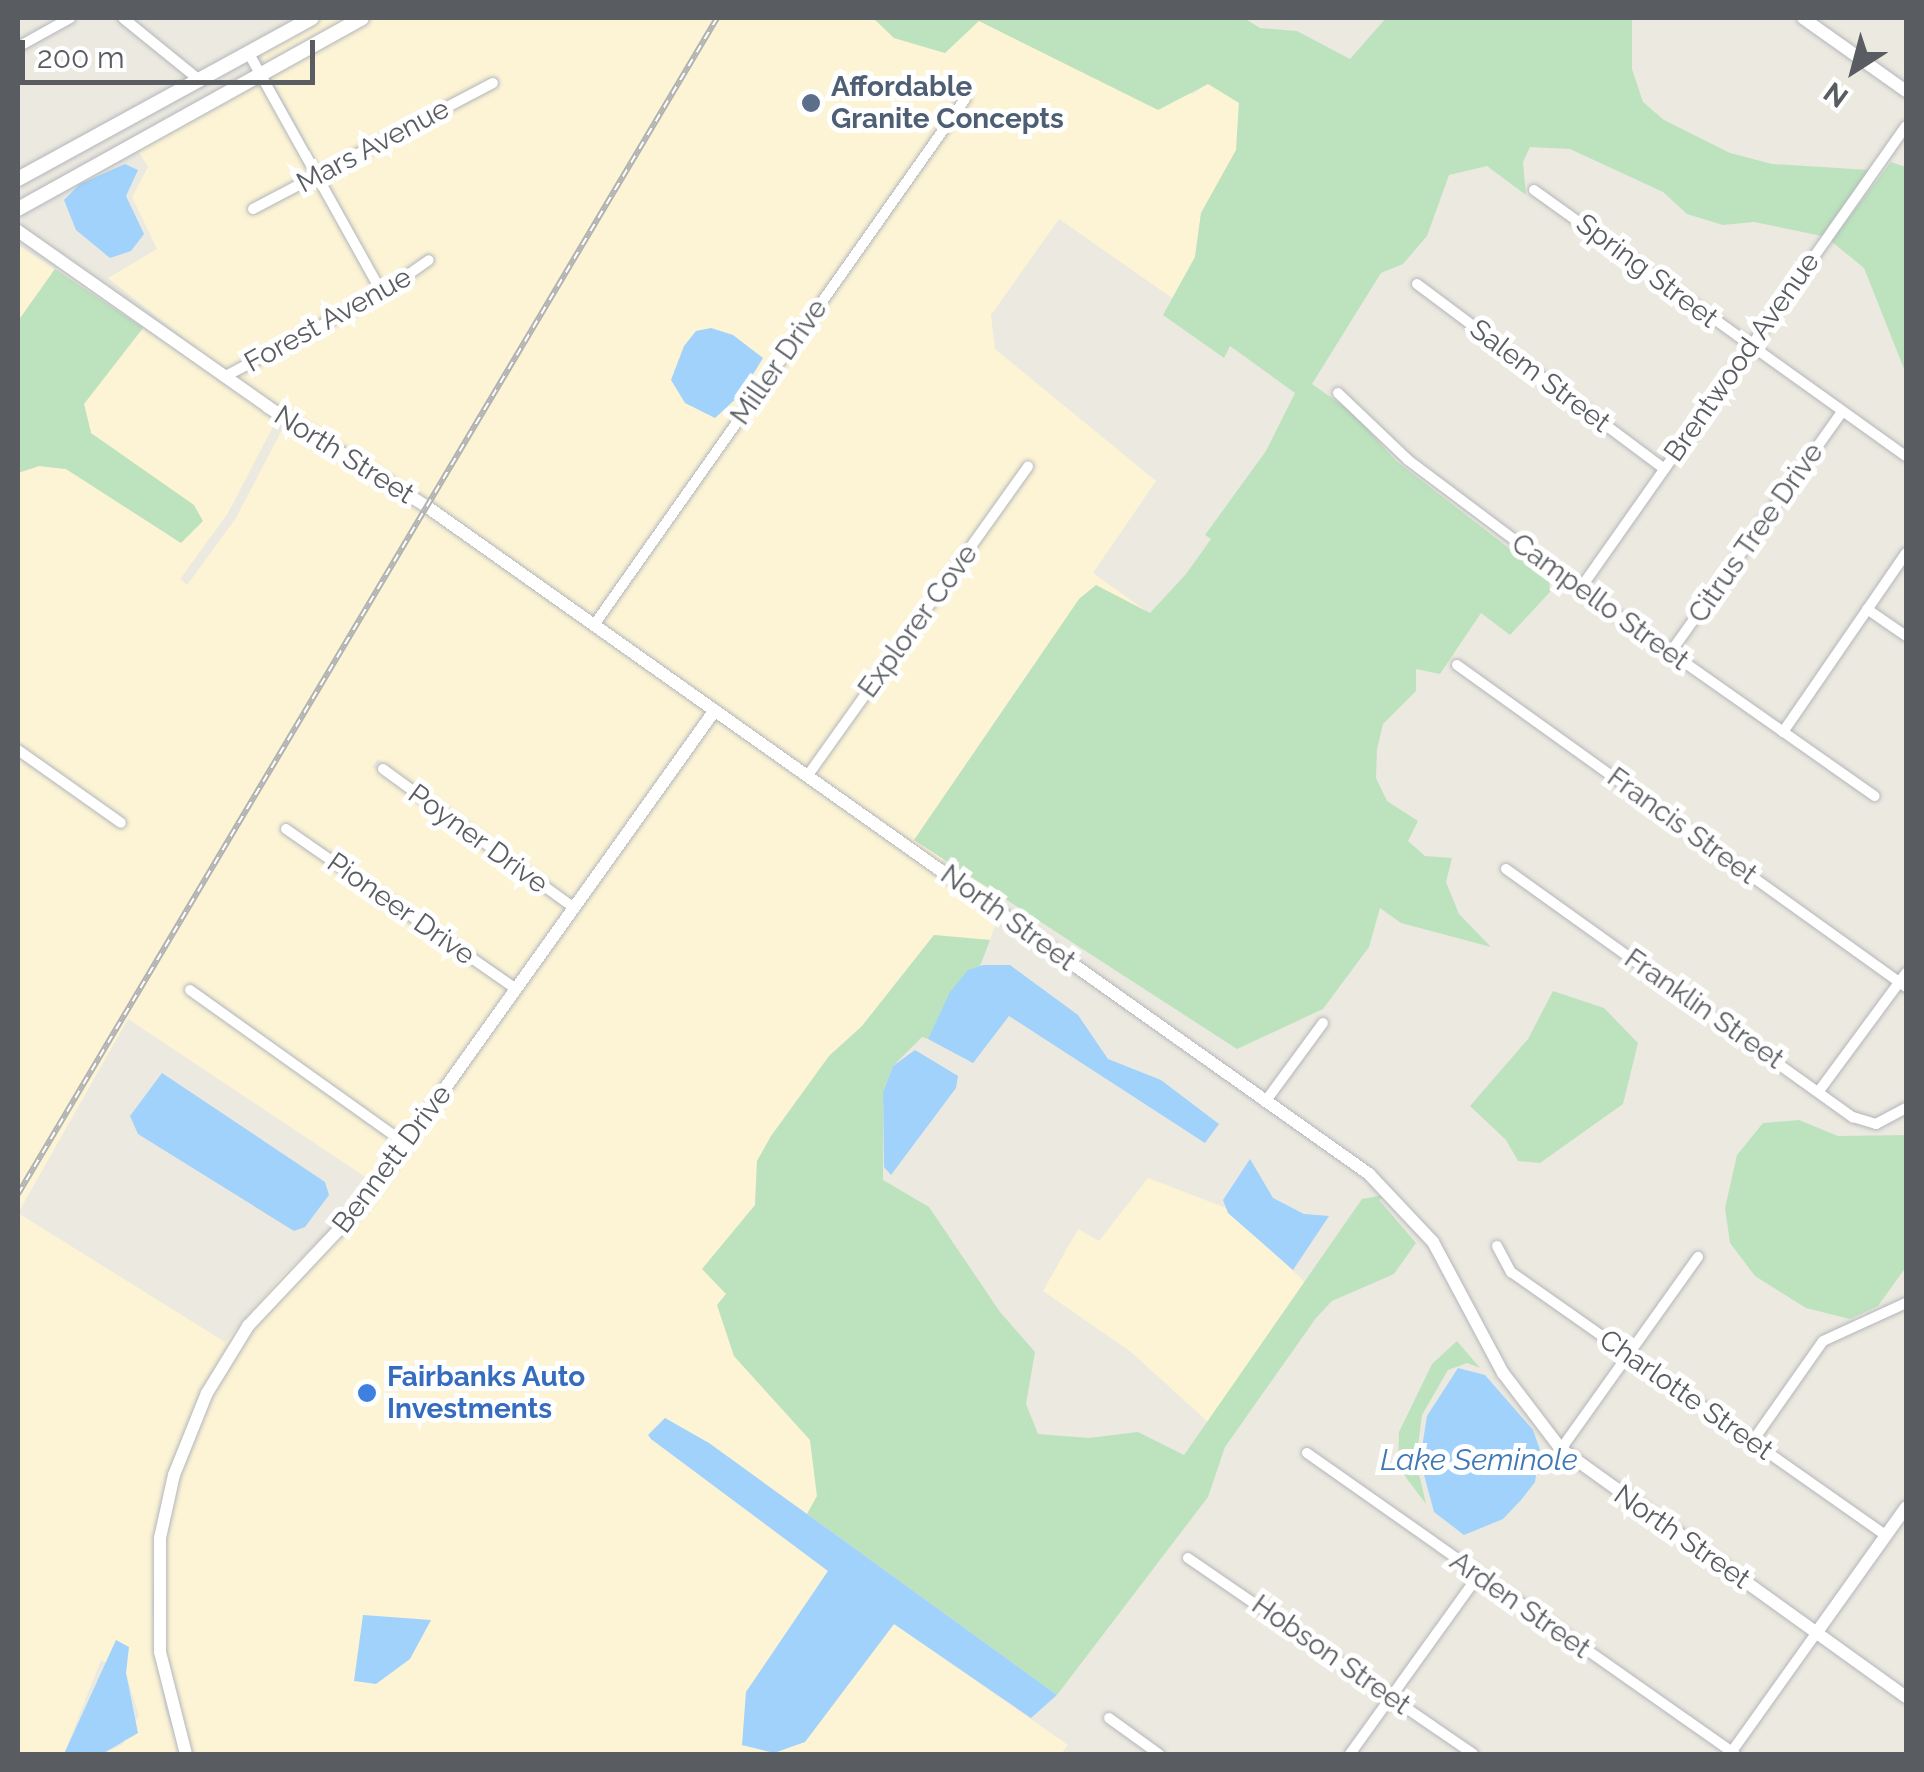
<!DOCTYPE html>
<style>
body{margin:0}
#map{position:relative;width:1924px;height:1772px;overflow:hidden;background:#ece9e0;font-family:Raleway,sans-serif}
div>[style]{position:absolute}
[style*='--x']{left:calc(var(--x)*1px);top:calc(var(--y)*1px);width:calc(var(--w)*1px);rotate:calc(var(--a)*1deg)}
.commercial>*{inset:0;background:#fcf4d5}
.green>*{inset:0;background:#bde3be}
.water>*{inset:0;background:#a0d2fc}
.roads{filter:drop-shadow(0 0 2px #b3b6bb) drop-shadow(0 0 2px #b3b6bb)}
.minor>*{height:10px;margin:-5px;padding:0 5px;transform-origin:5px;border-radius:5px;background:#fff}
.tertiary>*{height:12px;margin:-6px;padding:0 6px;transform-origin:6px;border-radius:6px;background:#fff}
.secondary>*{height:14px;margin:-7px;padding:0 7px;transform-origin:7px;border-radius:7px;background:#fff}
.rail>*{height:6px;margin-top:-3px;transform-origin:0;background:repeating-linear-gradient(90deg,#fff 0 8px,#b1b2b2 0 16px);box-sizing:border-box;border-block:2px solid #b1b2b2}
.dots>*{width:28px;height:28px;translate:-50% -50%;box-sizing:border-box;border:5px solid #fff;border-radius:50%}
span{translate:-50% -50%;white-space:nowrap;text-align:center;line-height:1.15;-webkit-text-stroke:10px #fff;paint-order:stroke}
.service-label{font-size:28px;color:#4e5e75;font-weight:700}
.left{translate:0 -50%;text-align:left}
.street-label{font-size:28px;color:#595c61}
.shop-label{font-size:28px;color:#366cbe;font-weight:700}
.water-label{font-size:30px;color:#4178b5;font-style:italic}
.frame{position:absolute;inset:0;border:20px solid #595c61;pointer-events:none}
.north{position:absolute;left:1804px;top:20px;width:100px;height:100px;-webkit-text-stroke:8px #fff;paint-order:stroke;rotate:216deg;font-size:28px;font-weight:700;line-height:40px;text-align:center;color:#595c61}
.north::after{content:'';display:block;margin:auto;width:35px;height:45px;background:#595c61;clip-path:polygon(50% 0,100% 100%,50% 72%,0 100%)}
.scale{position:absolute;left:20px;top:40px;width:295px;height:45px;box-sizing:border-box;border:5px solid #595c61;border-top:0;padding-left:12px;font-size:30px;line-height:35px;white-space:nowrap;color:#595c61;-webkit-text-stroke:8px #fff;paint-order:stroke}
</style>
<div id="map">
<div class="commercial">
<i style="clip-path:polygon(323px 18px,350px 18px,265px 63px,259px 52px)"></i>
<i style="clip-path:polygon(373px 18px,873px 18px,894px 38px,945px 53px,978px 20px,1106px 82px,1193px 94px,1208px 83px,1239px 102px,1236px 150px,1201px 213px,1195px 257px,1172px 298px,1059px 219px,991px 315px,995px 349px,1156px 481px,1093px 573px,1146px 611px,1096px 586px,941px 863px,1006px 896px,1002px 907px,815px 774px,1035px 465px,1027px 460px,807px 768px,601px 623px,972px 97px,963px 92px,593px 617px,235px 377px,381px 301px,436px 260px,429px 252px,384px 286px,325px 177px,500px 85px,497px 76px,320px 168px,268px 73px)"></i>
<i style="clip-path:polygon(258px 78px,310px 173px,247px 206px,250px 215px,315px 182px,375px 292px,225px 371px,108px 278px,157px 249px,132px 197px,148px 167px,135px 146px)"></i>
<i style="clip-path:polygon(18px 245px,55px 269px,18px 321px)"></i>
<i style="clip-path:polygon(evenodd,143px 328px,277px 419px,228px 513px,180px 579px,187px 585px,236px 518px,285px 424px,423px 511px,708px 712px,573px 901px,378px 759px,372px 767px,567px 910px,516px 981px,286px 822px,279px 831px,509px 991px,405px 1137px,190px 982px,183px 991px,398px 1146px,357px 1203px,244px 1323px,202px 1391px,169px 1474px,159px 1509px,152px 1608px,165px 1709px,181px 1754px,102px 1754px,122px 1745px,139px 1716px,126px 1673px,101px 1660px,64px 1754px,18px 1754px,18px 757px,121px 830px,128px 822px,18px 743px,18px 473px,39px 466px,66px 469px,181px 543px,91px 433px,84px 403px,143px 328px,128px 1019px,370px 1180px,342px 1219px,281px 1277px,225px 1342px,18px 1213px,128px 1019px)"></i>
<i style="clip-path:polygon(716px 718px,998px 918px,990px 940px,934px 935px,862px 1026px,829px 1056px,757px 1161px,755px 1205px,703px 1269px,726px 1294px,718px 1306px,734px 1356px,810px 1440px,817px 1496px,807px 1514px,665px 1418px,651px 1439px,828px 1571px,746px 1692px,805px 1742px,894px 1624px,1068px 1745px,1061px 1754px,192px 1754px,165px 1651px,166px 1537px,179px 1476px,212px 1396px,252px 1329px,369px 1206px)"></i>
<i style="clip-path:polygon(1148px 1178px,1226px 1208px,1307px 1284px,1208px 1422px,1131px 1352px,1043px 1291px,1078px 1229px,1099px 1241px)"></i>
</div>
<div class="green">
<i style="clip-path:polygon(873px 18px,1244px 18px,1260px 28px,1297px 31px,1350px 59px,1386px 18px,1632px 18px,1632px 69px,1643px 102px,1664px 120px,1730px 153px,1772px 164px,1869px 170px,1822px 236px,1754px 222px,1723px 225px,1687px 214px,1663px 192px,1570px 149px,1530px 147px,1523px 162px,1526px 195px,1487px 166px,1449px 175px,1427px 236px,1403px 264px,1381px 273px,1312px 384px,1353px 413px,1396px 461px,1549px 579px,1550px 592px,1510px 635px,1481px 613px,1440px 674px,1416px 669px,1416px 691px,1383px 724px,1377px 749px,1376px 778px,1387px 801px,1418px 821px,1408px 841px,1425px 856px,1452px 858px,1446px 882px,1459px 914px,1491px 947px,1401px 923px,1380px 908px,1369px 947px,1323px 1009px,1237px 1049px,914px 840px,1079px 599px,1096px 585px,1150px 613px,1186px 574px,1211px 539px,1205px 535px,1266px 451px,1295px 393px,1230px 346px,1224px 358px,1163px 315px,1195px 257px,1201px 213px,1236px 150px,1239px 103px,1208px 84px,1158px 110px,979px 21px,945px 53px,894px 38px)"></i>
<i style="clip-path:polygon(1891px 162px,1906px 167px,1906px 374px,1864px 268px,1831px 241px)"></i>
<i style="clip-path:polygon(55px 269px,143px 328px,84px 404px,91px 433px,194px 505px,203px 521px,181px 543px,66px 469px,39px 466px,18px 473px,18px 321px)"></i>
<i style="clip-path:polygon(934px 935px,990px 940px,980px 966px,968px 971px,928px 1039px,922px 1037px,893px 1066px,883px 1092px,883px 1180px,929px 1207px,1000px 1312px,1035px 1352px,1026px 1404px,1038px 1434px,1089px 1438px,1138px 1432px,1184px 1455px,1362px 1199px,1384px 1195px,1379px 1200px,1416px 1243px,1394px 1274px,1332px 1301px,1316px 1318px,1225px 1447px,1208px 1497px,1057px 1695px,807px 1514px,817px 1496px,810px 1440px,734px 1356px,717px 1305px,726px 1294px,702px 1269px,755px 1205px,757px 1161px,771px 1136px,829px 1056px,862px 1026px)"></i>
<i style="clip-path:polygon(1553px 991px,1604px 1008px,1638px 1043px,1623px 1104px,1540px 1163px,1518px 1161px,1506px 1140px,1470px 1106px,1528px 1039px)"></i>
<i style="clip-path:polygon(1799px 1120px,1838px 1136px,1906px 1135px,1906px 1267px,1878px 1306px,1850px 1319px,1806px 1308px,1755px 1276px,1730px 1243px,1725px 1208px,1737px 1155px,1763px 1123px)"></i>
<i style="clip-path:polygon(1457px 1341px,1480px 1368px,1467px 1363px,1448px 1370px,1422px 1415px,1416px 1461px,1426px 1504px,1398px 1467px,1399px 1432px,1432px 1364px)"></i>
</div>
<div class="water">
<i style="clip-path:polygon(125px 164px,138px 170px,126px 196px,144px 234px,131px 251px,110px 258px,76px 230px,64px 200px,80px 184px)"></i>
<i style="clip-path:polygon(711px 328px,733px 335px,763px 358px,741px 394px,715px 418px,685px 403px,671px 380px,684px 346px,696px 331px)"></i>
<i style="clip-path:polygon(983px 965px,1010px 965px,1078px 1015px,1108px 1059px,1161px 1080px,1219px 1124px,1205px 1143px,1009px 1016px,973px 1063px,928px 1039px,950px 992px,968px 970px)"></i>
<i style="clip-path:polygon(915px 1050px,958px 1076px,956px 1088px,891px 1175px,884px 1167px,883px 1092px,893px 1066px)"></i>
<i style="clip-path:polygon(162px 1073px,325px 1182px,329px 1195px,305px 1227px,294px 1231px,138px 1134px,130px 1116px)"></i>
<i style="clip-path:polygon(1250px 1159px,1273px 1198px,1304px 1214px,1329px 1216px,1293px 1270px,1228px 1213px,1223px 1200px)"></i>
<i style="clip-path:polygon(1458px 1368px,1485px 1375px,1533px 1430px,1540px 1450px,1535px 1482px,1521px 1500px,1503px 1519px,1464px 1535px,1434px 1512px,1420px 1460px,1427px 1416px)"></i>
<i style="clip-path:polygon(665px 1418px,709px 1443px,1057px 1695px,1031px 1718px,894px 1624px,805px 1742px,774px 1753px,742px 1745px,746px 1692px,828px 1571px,651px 1439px,648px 1435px)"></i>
<i style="clip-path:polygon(363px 1615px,431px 1620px,410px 1659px,376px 1684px,354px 1681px)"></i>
<i style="clip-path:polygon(116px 1640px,129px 1647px,126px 1673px,138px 1733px,102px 1754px,64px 1754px)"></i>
</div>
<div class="roads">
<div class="minor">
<i style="--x:123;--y:18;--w:97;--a:39.1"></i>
<i style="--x:18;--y:47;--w:60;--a:-29.1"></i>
<i style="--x:248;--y:52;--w:276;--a:60.9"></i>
<i style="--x:1534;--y:190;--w:457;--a:35.6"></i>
<i style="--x:253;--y:209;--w:271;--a:-27.7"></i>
<i style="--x:1417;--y:284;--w:309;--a:36.8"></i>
<i style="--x:224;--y:377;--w:179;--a:-28"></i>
<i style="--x:382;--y:293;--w:57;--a:-35.1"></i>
<i style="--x:1338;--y:393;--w:97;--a:43.7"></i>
<i style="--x:1408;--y:460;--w:215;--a:36.9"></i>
<i style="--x:1580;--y:589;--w:360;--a:35.1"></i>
<i style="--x:1580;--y:589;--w:566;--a:-54.85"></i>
<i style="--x:1867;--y:609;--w:47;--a:34.7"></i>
<i style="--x:594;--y:625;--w:644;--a:-54.8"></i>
<i style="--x:1670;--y:653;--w:296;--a:-54.5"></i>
<i style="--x:1457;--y:665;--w:553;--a:35.65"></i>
<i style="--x:1783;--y:732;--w:217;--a:-55.5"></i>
<i style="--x:18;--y:750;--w:126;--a:35.3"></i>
<i style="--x:383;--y:769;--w:236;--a:36"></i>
<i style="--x:808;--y:775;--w:379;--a:-54.5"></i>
<i style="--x:286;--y:829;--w:280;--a:34.8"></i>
<i style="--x:1506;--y:869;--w:427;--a:35.6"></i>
<i style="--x:1853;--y:1117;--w:24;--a:17"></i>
<i style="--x:1876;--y:1124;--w:34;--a:-28"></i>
<i style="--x:190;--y:990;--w:265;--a:35.5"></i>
<i style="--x:1819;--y:1091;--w:147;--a:-53.6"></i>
<i style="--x:1265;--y:1102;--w:98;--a:-53.7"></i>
<i style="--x:1497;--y:1246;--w:30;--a:62"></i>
<i style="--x:1511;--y:1272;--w:459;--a:35.1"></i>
<i style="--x:1752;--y:1442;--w:123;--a:-54.9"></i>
<i style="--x:1823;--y:1341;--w:91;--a:-24.6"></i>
<i style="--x:1561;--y:1449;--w:236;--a:-54.5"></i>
<i style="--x:1307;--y:1453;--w:523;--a:35.12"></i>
<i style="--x:1188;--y:1558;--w:346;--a:34.5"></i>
<i style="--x:1109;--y:1718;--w:62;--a:35.8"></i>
<i style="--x:1350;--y:1754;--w:218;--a:-54.3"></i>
<i style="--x:1730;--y:1754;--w:150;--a:-54.5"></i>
</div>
<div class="tertiary">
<i style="--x:1803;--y:18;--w:126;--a:35.3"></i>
<i style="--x:18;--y:231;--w:306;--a:35.1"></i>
<i style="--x:268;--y:407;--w:186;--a:32.1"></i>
<i style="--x:426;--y:506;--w:1156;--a:35.31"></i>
<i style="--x:1369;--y:1174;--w:93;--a:46.7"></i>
<i style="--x:1433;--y:1242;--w:149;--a:61.9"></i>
<i style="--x:1503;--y:1373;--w:96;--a:52.7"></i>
<i style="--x:1561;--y:1449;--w:425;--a:35.7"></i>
<i style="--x:1817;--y:1632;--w:153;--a:-54.5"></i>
<i style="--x:186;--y:1754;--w:105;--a:-104.3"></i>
<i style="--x:160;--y:1652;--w:114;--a:-90"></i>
<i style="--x:160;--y:1538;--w:65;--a:-77.5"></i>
<i style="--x:174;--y:1475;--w:88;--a:-68.1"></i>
<i style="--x:207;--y:1393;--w:79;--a:-58.5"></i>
<i style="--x:248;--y:1326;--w:165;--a:-46.7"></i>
<i style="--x:361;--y:1206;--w:609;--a:-54.48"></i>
</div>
<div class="secondary">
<i style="--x:18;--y:179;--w:335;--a:-28.7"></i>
<i style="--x:18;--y:209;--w:393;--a:-29"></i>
</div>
</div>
<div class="rail">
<i style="--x:18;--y:1194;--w:1368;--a:-59.27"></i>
</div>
<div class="dots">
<i style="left:811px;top:103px;background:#5c6f8a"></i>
<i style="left:367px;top:1393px;background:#3f7fe0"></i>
</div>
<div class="service-label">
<span class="left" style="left:831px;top:103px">Affordable<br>Granite Concepts</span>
</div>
<div class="street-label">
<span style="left:373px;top:146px;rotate:-28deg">Mars Avenue</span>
<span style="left:1647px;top:271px;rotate:37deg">Spring Street</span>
<span style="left:328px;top:320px;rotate:-29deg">Forest Avenue</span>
<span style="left:1742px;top:357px;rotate:-55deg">Brentwood Avenue</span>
<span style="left:779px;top:362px;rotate:-55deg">Miller Drive</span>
<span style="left:1540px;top:376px;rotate:37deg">Salem Street</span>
<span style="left:344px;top:455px;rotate:32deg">North Street</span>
<span style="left:1756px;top:533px;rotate:-55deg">Citrus Tree Drive</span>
<span style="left:1600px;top:602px;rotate:36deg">Campello Street</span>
<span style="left:918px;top:621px;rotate:-54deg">Explorer Cove</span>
<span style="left:1682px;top:826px;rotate:36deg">Francis Street</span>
<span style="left:478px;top:839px;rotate:36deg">Poyner Drive</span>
<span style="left:401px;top:909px;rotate:35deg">Pioneer Drive</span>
<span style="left:1008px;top:918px;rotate:36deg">North Street</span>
<span style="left:1704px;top:1009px;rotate:35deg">Franklin Street</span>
<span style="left:392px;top:1159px;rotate:-53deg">Bennett Drive</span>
<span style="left:1686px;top:1395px;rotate:35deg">Charlotte Street</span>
<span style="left:1682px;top:1537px;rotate:35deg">North Street</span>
<span style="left:1520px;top:1605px;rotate:35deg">Arden Street</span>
<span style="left:1331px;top:1655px;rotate:35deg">Hobson Street</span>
</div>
<div class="shop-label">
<span class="left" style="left:387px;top:1393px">Fairbanks Auto<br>Investments</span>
</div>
<div class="water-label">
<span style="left:1479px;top:1460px">Lake Seminole</span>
</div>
<div class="frame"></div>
<div class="north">N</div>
<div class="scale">200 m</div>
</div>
